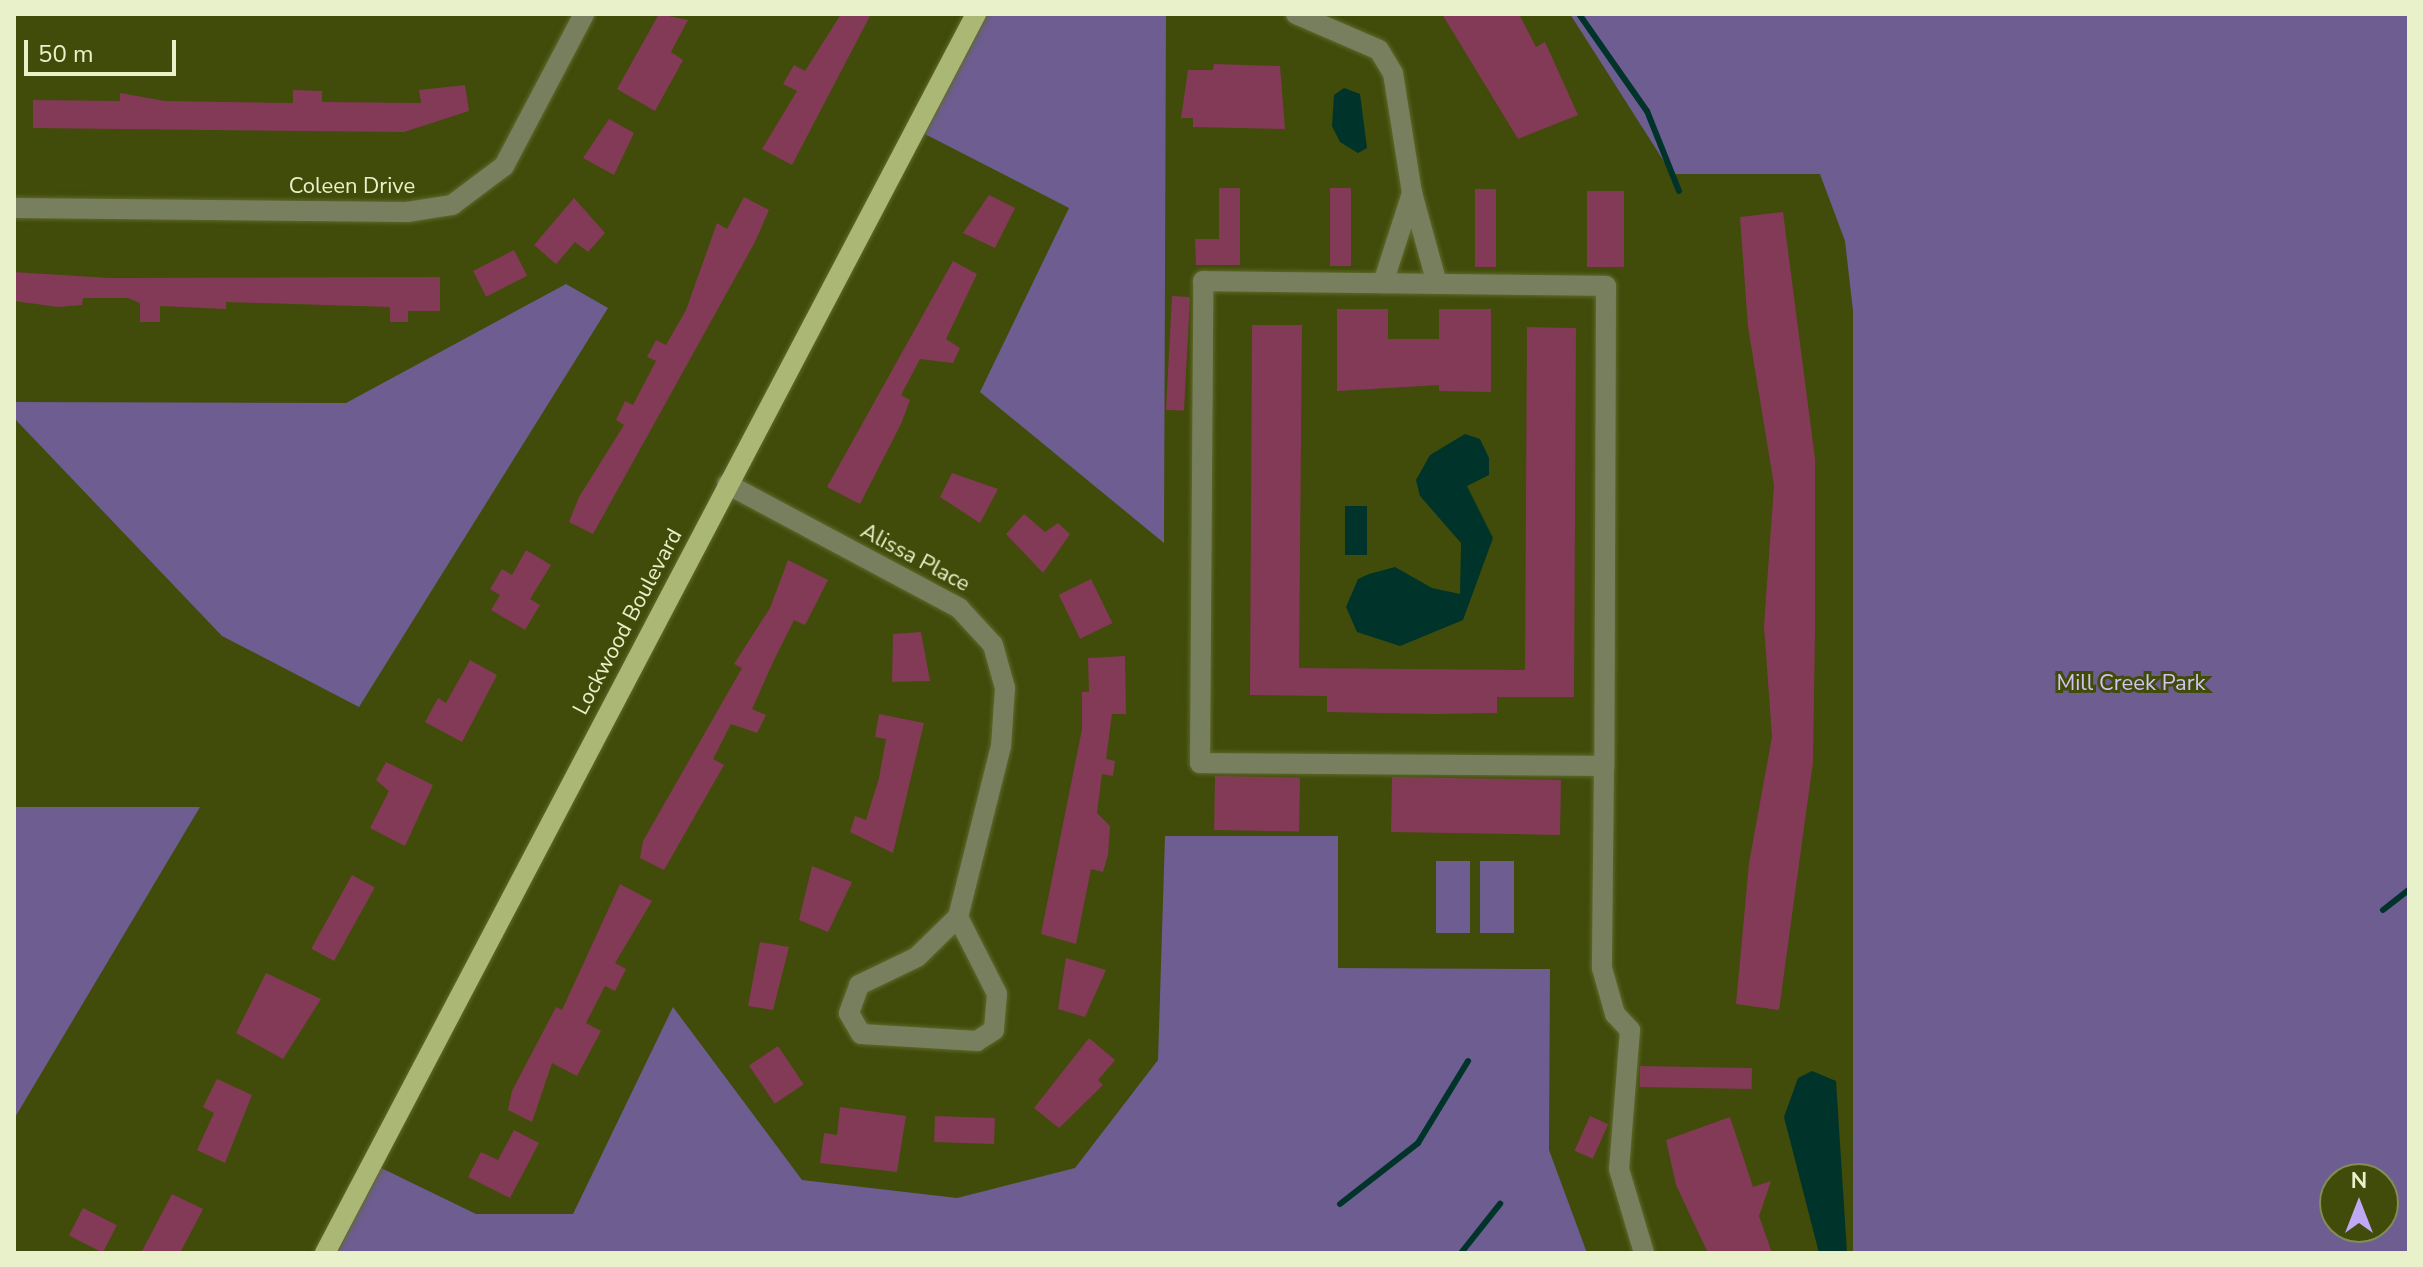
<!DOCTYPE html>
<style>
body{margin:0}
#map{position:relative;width:2423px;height:1267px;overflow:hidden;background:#414b0a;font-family:"Nunito Sans",sans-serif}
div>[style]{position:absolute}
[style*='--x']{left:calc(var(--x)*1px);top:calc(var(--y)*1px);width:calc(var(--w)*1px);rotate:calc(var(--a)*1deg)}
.green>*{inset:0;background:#6d5d90;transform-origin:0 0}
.water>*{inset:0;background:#00332a;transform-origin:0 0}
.stream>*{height:6px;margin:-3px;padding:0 3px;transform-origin:3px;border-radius:3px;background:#00332a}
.building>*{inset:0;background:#833a56;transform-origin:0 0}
.roads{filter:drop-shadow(0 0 2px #5f692c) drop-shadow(0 0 2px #5f692c)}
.minor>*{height:20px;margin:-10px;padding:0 10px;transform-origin:10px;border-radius:10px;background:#787f5f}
.major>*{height:20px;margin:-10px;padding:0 10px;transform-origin:10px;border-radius:10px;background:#aab775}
span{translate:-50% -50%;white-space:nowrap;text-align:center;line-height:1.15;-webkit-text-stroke:6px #414b0a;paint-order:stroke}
.street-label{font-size:22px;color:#e8f1c9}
.park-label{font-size:22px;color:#d1c4f2}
.frame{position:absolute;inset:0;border:16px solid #e8f1c9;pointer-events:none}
.north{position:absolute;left:2319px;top:1163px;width:80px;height:80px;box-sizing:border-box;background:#414b0a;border:2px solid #848d56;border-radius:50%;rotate:0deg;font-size:22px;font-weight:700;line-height:32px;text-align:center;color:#e8f1c9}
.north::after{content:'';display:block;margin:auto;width:28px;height:36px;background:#bfa8f4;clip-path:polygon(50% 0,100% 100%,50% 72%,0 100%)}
.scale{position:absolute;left:24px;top:40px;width:152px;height:36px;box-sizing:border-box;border:4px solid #e8f1c9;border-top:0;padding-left:10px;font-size:24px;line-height:28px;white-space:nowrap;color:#e8f1c9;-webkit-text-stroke:6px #414b0a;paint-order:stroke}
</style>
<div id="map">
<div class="green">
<i style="clip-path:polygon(976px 14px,1166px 14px,1164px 543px,980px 392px,1069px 208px,915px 129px)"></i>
<i style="clip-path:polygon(evenodd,1570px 14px,2409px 14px,2409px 1253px,1853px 1253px,1853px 311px,1845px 241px,1820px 174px,1672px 174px,1570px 14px,2335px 1179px,2383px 1179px,2383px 1227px,2335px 1227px,2335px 1179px)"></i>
<i style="clip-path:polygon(566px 284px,608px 308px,359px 707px,222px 636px,14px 418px,14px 402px,346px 403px)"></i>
<i style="clip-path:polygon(14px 807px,200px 807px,14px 1119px)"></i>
<i style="clip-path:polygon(1165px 836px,1338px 836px,1338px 968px,1550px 969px,1549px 1150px,1587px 1253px,325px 1253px,371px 1163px,476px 1214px,573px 1214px,673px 1007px,802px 1180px,957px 1198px,1075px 1168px,1158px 1060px)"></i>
<i style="left:1436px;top:861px;width:34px;height:72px"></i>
<i style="left:1480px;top:861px;width:34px;height:72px"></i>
</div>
<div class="water">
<i style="clip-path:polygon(1344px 88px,1360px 94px,1367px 148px,1358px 153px,1340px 142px,1332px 126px,1334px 95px)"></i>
<i style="clip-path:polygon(1465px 434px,1480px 439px,1489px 458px,1489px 475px,1467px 486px,1493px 538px,1463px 620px,1400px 646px,1357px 632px,1346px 607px,1358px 579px,1369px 574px,1395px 567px,1432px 588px,1460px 594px,1461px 543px,1420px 496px,1416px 480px,1430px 455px)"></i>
<i style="left:1345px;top:506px;width:22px;height:49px"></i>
<i style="clip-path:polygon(1812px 1071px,1836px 1081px,1847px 1253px,1819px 1253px,1784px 1117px,1798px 1078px)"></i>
</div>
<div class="stream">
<i style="--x:1579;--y:14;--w:118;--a:55"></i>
<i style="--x:1647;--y:111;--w:86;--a:68.2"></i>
<i style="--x:2383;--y:910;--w:33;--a:-38"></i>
<i style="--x:1340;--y:1204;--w:99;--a:-38"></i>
<i style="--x:1418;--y:1143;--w:96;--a:-58.6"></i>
<i style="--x:1461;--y:1253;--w:63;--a:-51.5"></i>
</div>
<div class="building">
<i style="clip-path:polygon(659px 14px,688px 20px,671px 52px,683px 60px,655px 111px,617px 89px)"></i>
<i style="clip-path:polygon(841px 14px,871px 14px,792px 165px,762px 149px,797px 91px,783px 84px,794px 65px,805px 71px)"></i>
<i style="clip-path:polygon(1442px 14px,1519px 14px,1536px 47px,1545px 42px,1578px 115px,1518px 139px)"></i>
<i style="clip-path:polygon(1214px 64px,1280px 66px,1285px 129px,1193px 127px,1193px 118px,1181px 118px,1188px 70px,1213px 70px)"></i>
<i style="clip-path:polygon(465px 85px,469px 111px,404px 132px,33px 128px,33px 100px,120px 101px,120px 93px,165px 101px,293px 103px,293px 90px,322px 91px,322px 102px,421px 103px,419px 90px)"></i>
<i style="clip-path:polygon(609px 119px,634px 133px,614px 175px,583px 158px)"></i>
<i style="clip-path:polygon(1219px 188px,1240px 188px,1240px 265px,1196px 265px,1195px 239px,1219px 239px)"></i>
<i style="left:1330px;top:188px;width:21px;height:78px"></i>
<i style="left:1475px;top:189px;width:21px;height:78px"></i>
<i style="left:1587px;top:191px;width:37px;height:76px"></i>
<i style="clip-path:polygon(989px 195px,1015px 208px,995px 248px,963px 233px)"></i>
<i style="clip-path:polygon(744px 197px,769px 210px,755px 242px,593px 534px,569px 522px,579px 497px,624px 425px,616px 420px,625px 401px,633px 405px,656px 361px,647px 357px,656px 340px,666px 345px,686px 310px,717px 223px,727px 229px)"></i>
<i style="clip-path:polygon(574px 198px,605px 233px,588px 252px,575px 242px,556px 264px,534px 245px)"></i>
<i style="clip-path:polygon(1783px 212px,1815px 459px,1815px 631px,1813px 762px,1779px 1010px,1736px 1004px,1749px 863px,1772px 737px,1764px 626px,1774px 485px,1748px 327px,1740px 217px)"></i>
<i style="left:514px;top:250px;width:29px;height:46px;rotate:63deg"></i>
<i style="clip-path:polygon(953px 261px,977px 274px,946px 339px,960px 348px,953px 363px,920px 359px,901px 395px,910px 400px,901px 424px,860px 504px,827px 487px)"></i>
<i style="clip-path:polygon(14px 272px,110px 278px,440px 277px,440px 311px,408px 311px,408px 322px,390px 322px,390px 307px,226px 302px,226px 309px,160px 306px,160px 322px,140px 322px,140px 303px,128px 298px,83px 298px,82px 305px,58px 307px,14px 301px)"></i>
<i style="left:1172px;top:296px;width:18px;height:114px;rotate:3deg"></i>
<i style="clip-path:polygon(1337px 309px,1388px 309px,1388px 339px,1439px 339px,1439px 309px,1491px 309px,1491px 392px,1439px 391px,1439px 385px,1337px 391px)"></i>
<i style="clip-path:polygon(1252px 325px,1302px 325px,1299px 668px,1525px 670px,1527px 327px,1576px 328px,1574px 697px,1497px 697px,1497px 713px,1434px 714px,1327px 712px,1327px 696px,1250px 695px)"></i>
<i style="clip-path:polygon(952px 473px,998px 489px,980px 523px,940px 497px)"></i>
<i style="clip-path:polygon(1024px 514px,1045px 532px,1058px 523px,1070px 534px,1043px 573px,1006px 534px)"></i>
<i style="clip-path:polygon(526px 550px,551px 565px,530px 599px,540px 605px,525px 630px,491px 610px,500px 595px,490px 589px,502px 569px,512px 575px)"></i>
<i style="clip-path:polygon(788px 560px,828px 580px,805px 625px,794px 620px,774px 660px,752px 709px,766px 715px,757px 733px,731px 724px,713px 759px,724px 765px,664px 870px,640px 858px,643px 841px,742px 668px,734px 664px,770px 608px)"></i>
<i style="left:1091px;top:579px;width:49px;height:36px;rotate:64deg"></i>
<i style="clip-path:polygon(921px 632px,930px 681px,892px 682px,893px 634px)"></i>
<i style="clip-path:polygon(1125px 656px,1126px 714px,1112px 714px,1106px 759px,1115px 761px,1113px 776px,1102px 774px,1097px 813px,1110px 826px,1108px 855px,1103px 872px,1091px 869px,1076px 944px,1041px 934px,1082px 729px,1082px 692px,1089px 692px,1088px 658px)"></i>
<i style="clip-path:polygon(470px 660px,497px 675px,462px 742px,425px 722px,438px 698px,446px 703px)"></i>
<i style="clip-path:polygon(879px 714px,924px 723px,893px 853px,850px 832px,855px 816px,866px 820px,879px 778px,886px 739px,875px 737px)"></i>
<i style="clip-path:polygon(386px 762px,433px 785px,405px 846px,370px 828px,389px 791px,376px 780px)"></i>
<i style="left:1215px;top:776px;width:85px;height:54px;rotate:1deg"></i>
<i style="left:1392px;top:777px;width:169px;height:55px;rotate:1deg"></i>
<i style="clip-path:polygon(812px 866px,852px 882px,828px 932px,799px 920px)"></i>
<i style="left:352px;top:875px;width:26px;height:84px;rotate:29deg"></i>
<i style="clip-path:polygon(620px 884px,652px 901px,615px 963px,626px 969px,615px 991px,605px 986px,586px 1023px,601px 1031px,577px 1076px,552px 1063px,532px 1122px,508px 1110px,512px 1091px,556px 1007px,562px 1010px)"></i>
<i style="clip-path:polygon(760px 942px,789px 947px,773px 1010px,748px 1006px)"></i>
<i style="clip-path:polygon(1066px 958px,1106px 970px,1085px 1017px,1058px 1009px)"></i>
<i style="clip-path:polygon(266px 973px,321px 999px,283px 1059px,236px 1033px)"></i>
<i style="clip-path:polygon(1089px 1038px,1115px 1060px,1098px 1080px,1103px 1085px,1059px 1128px,1034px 1108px)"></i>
<i style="left:778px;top:1046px;width:46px;height:35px;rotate:56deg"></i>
<i style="left:1640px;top:1066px;width:112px;height:21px;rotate:1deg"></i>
<i style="clip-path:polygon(217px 1079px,252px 1095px,225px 1163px,197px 1150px,214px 1113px,203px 1107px)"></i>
<i style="clip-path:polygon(840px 1107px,906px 1116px,897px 1172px,820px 1163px,824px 1133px,837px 1135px)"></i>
<i style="left:935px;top:1116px;width:60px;height:26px;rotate:2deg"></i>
<i style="left:1590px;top:1116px;width:20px;height:38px;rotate:24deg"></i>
<i style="clip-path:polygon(1730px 1117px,1753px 1187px,1771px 1181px,1759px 1216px,1772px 1253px,1708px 1253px,1676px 1185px,1666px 1140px)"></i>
<i style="clip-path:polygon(514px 1130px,539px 1143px,510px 1198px,468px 1177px,481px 1152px,498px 1160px)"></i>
<i style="clip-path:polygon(172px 1194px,203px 1209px,180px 1253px,141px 1253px)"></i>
<i style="left:83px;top:1208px;width:38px;height:31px;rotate:27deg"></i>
</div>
<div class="roads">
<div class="minor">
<i style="--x:1296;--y:14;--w:90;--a:23.4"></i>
<i style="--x:1379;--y:50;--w:27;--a:59"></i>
<i style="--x:1393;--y:73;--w:121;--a:81"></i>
<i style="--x:1412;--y:193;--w:94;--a:74.6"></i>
<i style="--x:14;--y:208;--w:393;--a:0.6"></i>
<i style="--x:407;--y:212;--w:46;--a:-8.8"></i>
<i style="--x:452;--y:205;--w:65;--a:-36.9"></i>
<i style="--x:504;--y:166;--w:172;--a:-62.2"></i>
<i style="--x:1203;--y:281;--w:403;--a:0.7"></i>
<i style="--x:1606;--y:286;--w:480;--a:90.2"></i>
<i style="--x:1604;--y:766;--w:404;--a:-179.6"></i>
<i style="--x:1200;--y:763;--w:482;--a:-89.6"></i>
<i style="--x:1383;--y:283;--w:95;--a:-72.1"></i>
<i style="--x:727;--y:484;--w:263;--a:28.1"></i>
<i style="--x:959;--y:608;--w:50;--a:47.4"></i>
<i style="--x:993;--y:645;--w:45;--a:74.4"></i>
<i style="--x:1005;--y:688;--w:58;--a:93.9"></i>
<i style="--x:1001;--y:746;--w:176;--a:104.1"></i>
<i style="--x:1604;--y:766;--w:202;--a:90.6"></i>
<i style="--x:1602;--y:968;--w:48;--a:74.2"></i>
<i style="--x:1615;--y:1014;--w:22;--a:47"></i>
<i style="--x:1630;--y:1030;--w:139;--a:94.5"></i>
<i style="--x:1619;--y:1169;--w:88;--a:73.4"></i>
<i style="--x:958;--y:917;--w:86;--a:63.1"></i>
<i style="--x:997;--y:994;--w:36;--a:95"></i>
<i style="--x:994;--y:1030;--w:20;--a:147"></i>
<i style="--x:977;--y:1041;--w:116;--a:-176.5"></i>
<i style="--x:861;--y:1034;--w:24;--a:-120"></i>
<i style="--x:849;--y:1013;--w:30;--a:-70"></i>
<i style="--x:859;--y:985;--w:64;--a:-25.8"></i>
<i style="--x:917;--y:957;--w:57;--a:-44.3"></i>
</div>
<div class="major">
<i style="--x:325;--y:1253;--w:1400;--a:-62.28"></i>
</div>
</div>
<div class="street-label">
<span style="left:352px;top:187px">Coleen Drive</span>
<span style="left:915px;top:558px;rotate:28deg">Alissa Place</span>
<span style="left:628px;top:622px;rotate:-62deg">Lockwood Boulevard</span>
</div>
<div class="park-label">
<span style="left:2131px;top:684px">Mill Creek Park</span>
</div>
<div class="frame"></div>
<div class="north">N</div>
<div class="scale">50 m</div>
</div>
